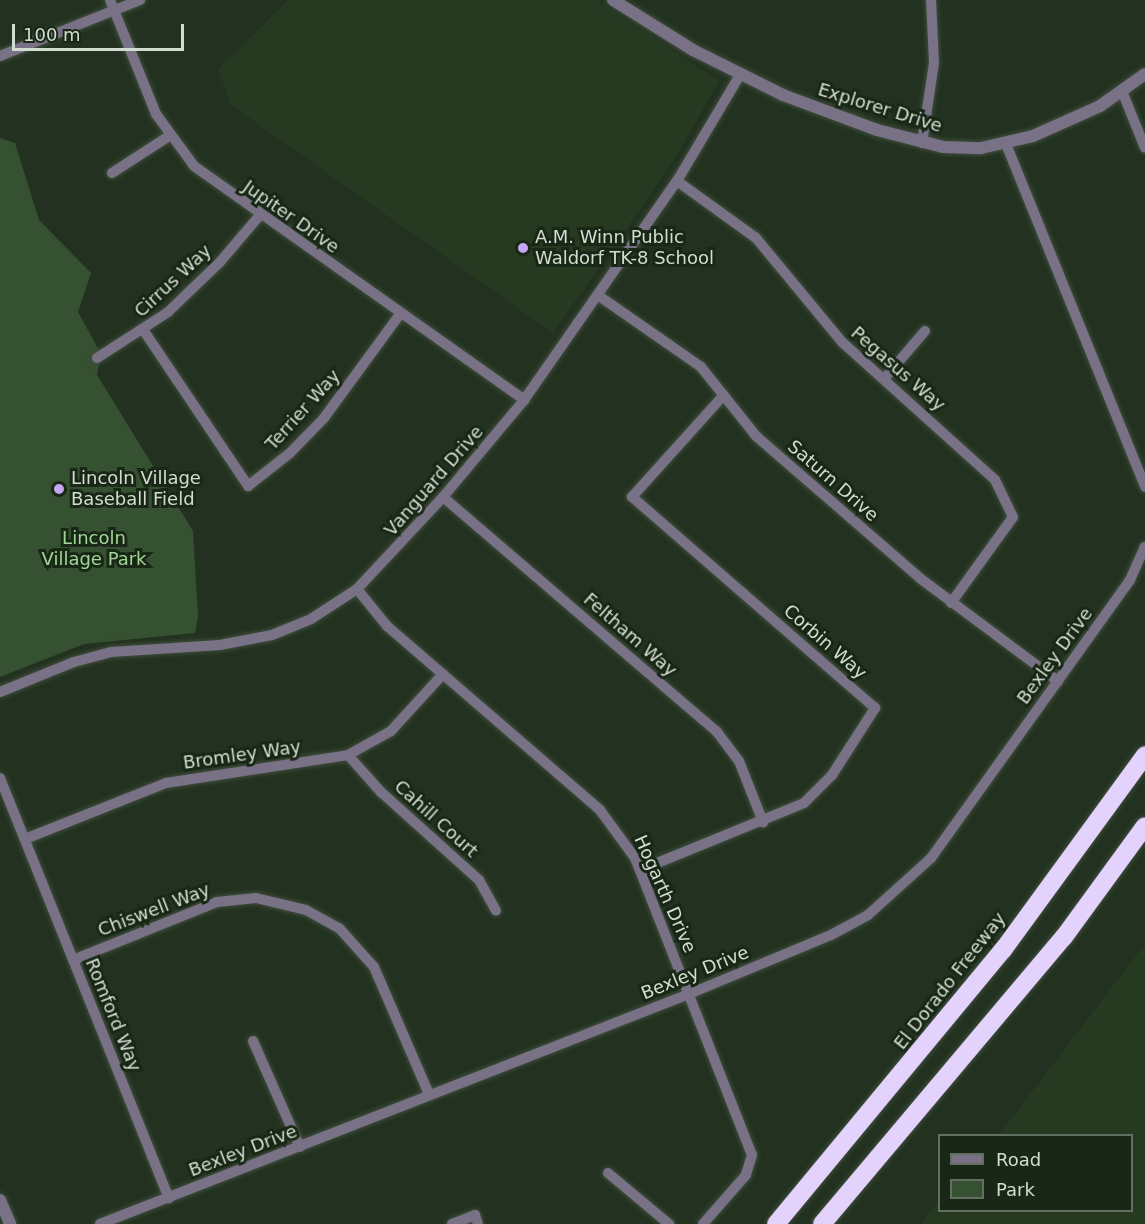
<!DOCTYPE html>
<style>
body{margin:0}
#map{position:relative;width:1145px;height:1224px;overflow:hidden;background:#233220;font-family:"DejaVu Sans",sans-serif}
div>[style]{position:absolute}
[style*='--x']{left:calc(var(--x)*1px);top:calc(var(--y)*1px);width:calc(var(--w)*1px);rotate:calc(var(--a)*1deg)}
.built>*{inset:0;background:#263a22}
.green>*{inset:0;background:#365131}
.roads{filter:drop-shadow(0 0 2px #3f4d3c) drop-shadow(0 0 2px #3f4d3c)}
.minor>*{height:10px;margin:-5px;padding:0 5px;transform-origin:5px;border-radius:5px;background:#797186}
.tertiary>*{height:12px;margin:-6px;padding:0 6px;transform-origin:6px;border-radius:6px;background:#797186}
.motorway>*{height:18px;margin:-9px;padding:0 9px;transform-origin:9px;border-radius:9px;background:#e3d2fc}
.dots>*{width:16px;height:16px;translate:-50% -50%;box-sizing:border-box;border:3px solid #192816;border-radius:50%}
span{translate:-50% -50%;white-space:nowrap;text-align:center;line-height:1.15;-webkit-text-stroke:6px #192816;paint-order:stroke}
.street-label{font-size:18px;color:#d3dcd1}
.poi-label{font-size:18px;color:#d3dcd1}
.left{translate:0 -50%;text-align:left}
.park-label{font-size:18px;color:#a1d696}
.legend{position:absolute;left:938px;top:1134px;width:195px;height:78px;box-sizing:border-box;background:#192816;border:2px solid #637061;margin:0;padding:8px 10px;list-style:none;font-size:18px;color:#d3dcd1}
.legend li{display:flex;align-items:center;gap:12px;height:30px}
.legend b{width:30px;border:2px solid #637061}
.scale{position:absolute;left:12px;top:24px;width:172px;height:27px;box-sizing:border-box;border:3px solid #d3dcd1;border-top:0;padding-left:8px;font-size:18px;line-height:21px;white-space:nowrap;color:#d3dcd1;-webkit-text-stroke:4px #192816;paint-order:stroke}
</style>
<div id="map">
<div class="built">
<i style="clip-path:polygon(288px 0,597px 0,719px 81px,673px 162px,553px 333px,231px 105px,218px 69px)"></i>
<i style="clip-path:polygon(1145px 944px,1145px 1224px,920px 1224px,939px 1202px,940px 1210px,1132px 1210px,1132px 1136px,999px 1135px)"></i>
</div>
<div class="green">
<i style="clip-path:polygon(0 138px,15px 143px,39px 220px,91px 273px,78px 312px,101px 354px,97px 375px,193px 531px,198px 617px,195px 633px,84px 644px,0 677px)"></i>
</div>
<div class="roads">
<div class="minor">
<i style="--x:110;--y:0;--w:123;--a:68"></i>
<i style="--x:156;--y:114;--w:64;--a:53.8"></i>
<i style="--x:194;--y:166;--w:405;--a:35.3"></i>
<i style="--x:0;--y:56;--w:151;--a:-21.8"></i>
<i style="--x:1122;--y:91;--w:61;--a:68"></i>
<i style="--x:922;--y:143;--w:81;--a:-81.5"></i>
<i style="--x:934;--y:63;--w:63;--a:-92.7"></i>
<i style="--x:1006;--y:144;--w:370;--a:67.9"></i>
<i style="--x:112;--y:173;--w:68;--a:-33"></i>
<i style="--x:677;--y:181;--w:97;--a:35.8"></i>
<i style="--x:756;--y:238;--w:135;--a:50.4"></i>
<i style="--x:842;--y:342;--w:206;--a:42"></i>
<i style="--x:995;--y:480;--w:41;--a:64.1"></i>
<i style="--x:1013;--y:517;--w:106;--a:125.8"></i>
<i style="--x:599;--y:296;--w:124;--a:34.8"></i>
<i style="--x:701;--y:367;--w:88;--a:51.4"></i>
<i style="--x:756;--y:436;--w:218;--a:40.9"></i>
<i style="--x:921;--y:579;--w:171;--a:36.7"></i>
<i style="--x:144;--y:331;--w:187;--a:56.1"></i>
<i style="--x:248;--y:486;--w:53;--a:-38.2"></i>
<i style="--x:290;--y:453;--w:49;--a:-45.8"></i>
<i style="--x:324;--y:418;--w:129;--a:-53.8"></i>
<i style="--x:97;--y:358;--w:85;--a:-32.9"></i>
<i style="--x:168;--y:312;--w:72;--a:-43.9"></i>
<i style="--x:220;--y:262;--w:62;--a:-49.6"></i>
<i style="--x:884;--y:379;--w:63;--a:-49.5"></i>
<i style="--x:443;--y:497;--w:361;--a:40.6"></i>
<i style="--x:717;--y:732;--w:36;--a:53"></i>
<i style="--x:739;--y:761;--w:66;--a:68.5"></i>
<i style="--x:357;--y:589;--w:48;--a:51"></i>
<i style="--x:387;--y:626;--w:281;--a:40.8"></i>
<i style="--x:600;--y:810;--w:59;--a:53.9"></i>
<i style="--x:635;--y:858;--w:319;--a:68.5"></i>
<i style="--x:752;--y:1155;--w:21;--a:107"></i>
<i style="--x:746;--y:1175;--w:65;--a:131.3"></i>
<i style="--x:0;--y:692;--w:80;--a:-22.1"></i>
<i style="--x:74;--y:662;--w:38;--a:-15"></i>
<i style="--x:111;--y:652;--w:109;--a:-3.7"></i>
<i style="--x:220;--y:645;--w:53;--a:-10.9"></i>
<i style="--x:272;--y:635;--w:42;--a:-22.3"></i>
<i style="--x:311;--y:619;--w:55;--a:-33.1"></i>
<i style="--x:357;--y:589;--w:126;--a:-46.9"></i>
<i style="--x:443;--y:497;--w:126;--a:-50.1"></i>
<i style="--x:524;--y:400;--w:267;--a:-55.1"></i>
<i style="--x:677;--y:181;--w:123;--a:-59.3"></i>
<i style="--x:348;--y:755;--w:50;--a:48.3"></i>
<i style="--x:381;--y:792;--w:132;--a:41.9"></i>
<i style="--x:479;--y:880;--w:35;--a:61"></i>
<i style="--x:0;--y:778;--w:453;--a:68.1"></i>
<i style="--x:25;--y:839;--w:152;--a:-21.7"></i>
<i style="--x:166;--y:783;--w:184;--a:-8.7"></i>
<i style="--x:348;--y:755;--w:49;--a:-29.2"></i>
<i style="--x:391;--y:731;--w:77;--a:-47.6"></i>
<i style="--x:640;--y:870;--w:177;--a:-22.2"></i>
<i style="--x:804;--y:803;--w:40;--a:-45"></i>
<i style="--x:832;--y:775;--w:80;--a:-57.3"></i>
<i style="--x:875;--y:708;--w:322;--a:-139"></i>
<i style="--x:632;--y:497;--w:137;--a:-48"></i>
<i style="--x:73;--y:960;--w:155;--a:-21.9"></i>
<i style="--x:217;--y:902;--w:39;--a:-6"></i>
<i style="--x:256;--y:898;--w:51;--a:13.5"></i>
<i style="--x:306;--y:910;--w:39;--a:29"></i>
<i style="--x:340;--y:929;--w:51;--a:48.2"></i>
<i style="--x:374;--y:967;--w:138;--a:66.6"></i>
<i style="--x:253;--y:1041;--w:116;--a:66.1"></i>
<i style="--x:608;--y:1173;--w:80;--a:39.9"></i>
<i style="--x:100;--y:1224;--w:632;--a:-21.33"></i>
<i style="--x:689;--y:994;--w:154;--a:-22.6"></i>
<i style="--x:831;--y:935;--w:42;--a:-28.4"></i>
<i style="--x:868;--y:915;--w:85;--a:-42.1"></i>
<i style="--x:931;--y:858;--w:342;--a:-54.4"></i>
<i style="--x:1130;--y:580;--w:36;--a:-66"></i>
<i style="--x:452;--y:1224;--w:25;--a:-21"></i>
<i style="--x:475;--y:1215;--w:9;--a:72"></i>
</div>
<div class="tertiary">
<i style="--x:613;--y:0;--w:94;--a:32"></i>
<i style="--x:693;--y:50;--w:101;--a:26.6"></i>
<i style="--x:783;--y:95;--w:100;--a:20.4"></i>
<i style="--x:877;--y:130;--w:68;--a:14.4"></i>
<i style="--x:943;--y:147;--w:38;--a:2"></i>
<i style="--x:981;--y:148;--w:53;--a:-13"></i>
<i style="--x:1033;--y:136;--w:73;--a:-24.1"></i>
<i style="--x:1100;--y:106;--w:55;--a:-35.4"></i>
<i style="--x:0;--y:1200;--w:26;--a:67"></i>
</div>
<div class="motorway">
<i style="--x:776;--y:1224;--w:356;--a:-50.4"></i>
<i style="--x:1003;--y:950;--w:241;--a:-53.9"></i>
<i style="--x:822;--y:1224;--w:375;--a:-49.9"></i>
<i style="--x:1064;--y:937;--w:137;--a:-53.9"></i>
</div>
</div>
<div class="dots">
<i style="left:523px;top:248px;background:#c5a6f0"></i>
<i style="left:59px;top:489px;background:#c5a6f0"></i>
</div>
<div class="street-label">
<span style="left:880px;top:108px;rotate:17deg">Explorer Drive</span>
<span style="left:291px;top:217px;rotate:35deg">Jupiter Drive</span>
<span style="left:173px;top:281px;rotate:-43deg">Cirrus Way</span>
<span style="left:898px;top:369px;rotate:41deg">Pegasus Way</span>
<span style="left:303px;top:410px;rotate:-48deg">Terrier Way</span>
<span style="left:434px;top:481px;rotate:-49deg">Vanguard Drive</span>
<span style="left:833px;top:481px;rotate:41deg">Saturn Drive</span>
<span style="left:630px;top:635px;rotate:41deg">Feltham Way</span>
<span style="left:825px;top:642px;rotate:41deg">Corbin Way</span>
<span style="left:1055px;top:656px;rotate:-54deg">Bexley Drive</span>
<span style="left:242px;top:755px;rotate:-8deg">Bromley Way</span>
<span style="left:436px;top:819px;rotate:42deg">Cahill Court</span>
<span style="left:665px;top:894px;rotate:66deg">Hogarth Drive</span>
<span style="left:154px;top:910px;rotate:-21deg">Chiswell Way</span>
<span style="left:695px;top:973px;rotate:-22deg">Bexley Drive</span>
<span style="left:950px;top:981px;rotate:-52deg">El Dorado Freeway</span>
<span style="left:113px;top:1015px;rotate:68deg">Romford Way</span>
<span style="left:243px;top:1151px;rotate:-21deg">Bexley Drive</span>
</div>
<div class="poi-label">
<span class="left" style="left:535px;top:248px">A.M. Winn Public<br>Waldorf TK-8 School</span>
<span class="left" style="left:71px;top:489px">Lincoln Village<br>Baseball Field</span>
</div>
<div class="park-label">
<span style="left:94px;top:549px">Lincoln<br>Village Park</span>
</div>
<ul class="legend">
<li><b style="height:8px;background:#797186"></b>Road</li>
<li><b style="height:16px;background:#365131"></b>Park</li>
</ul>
<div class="scale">100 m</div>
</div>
